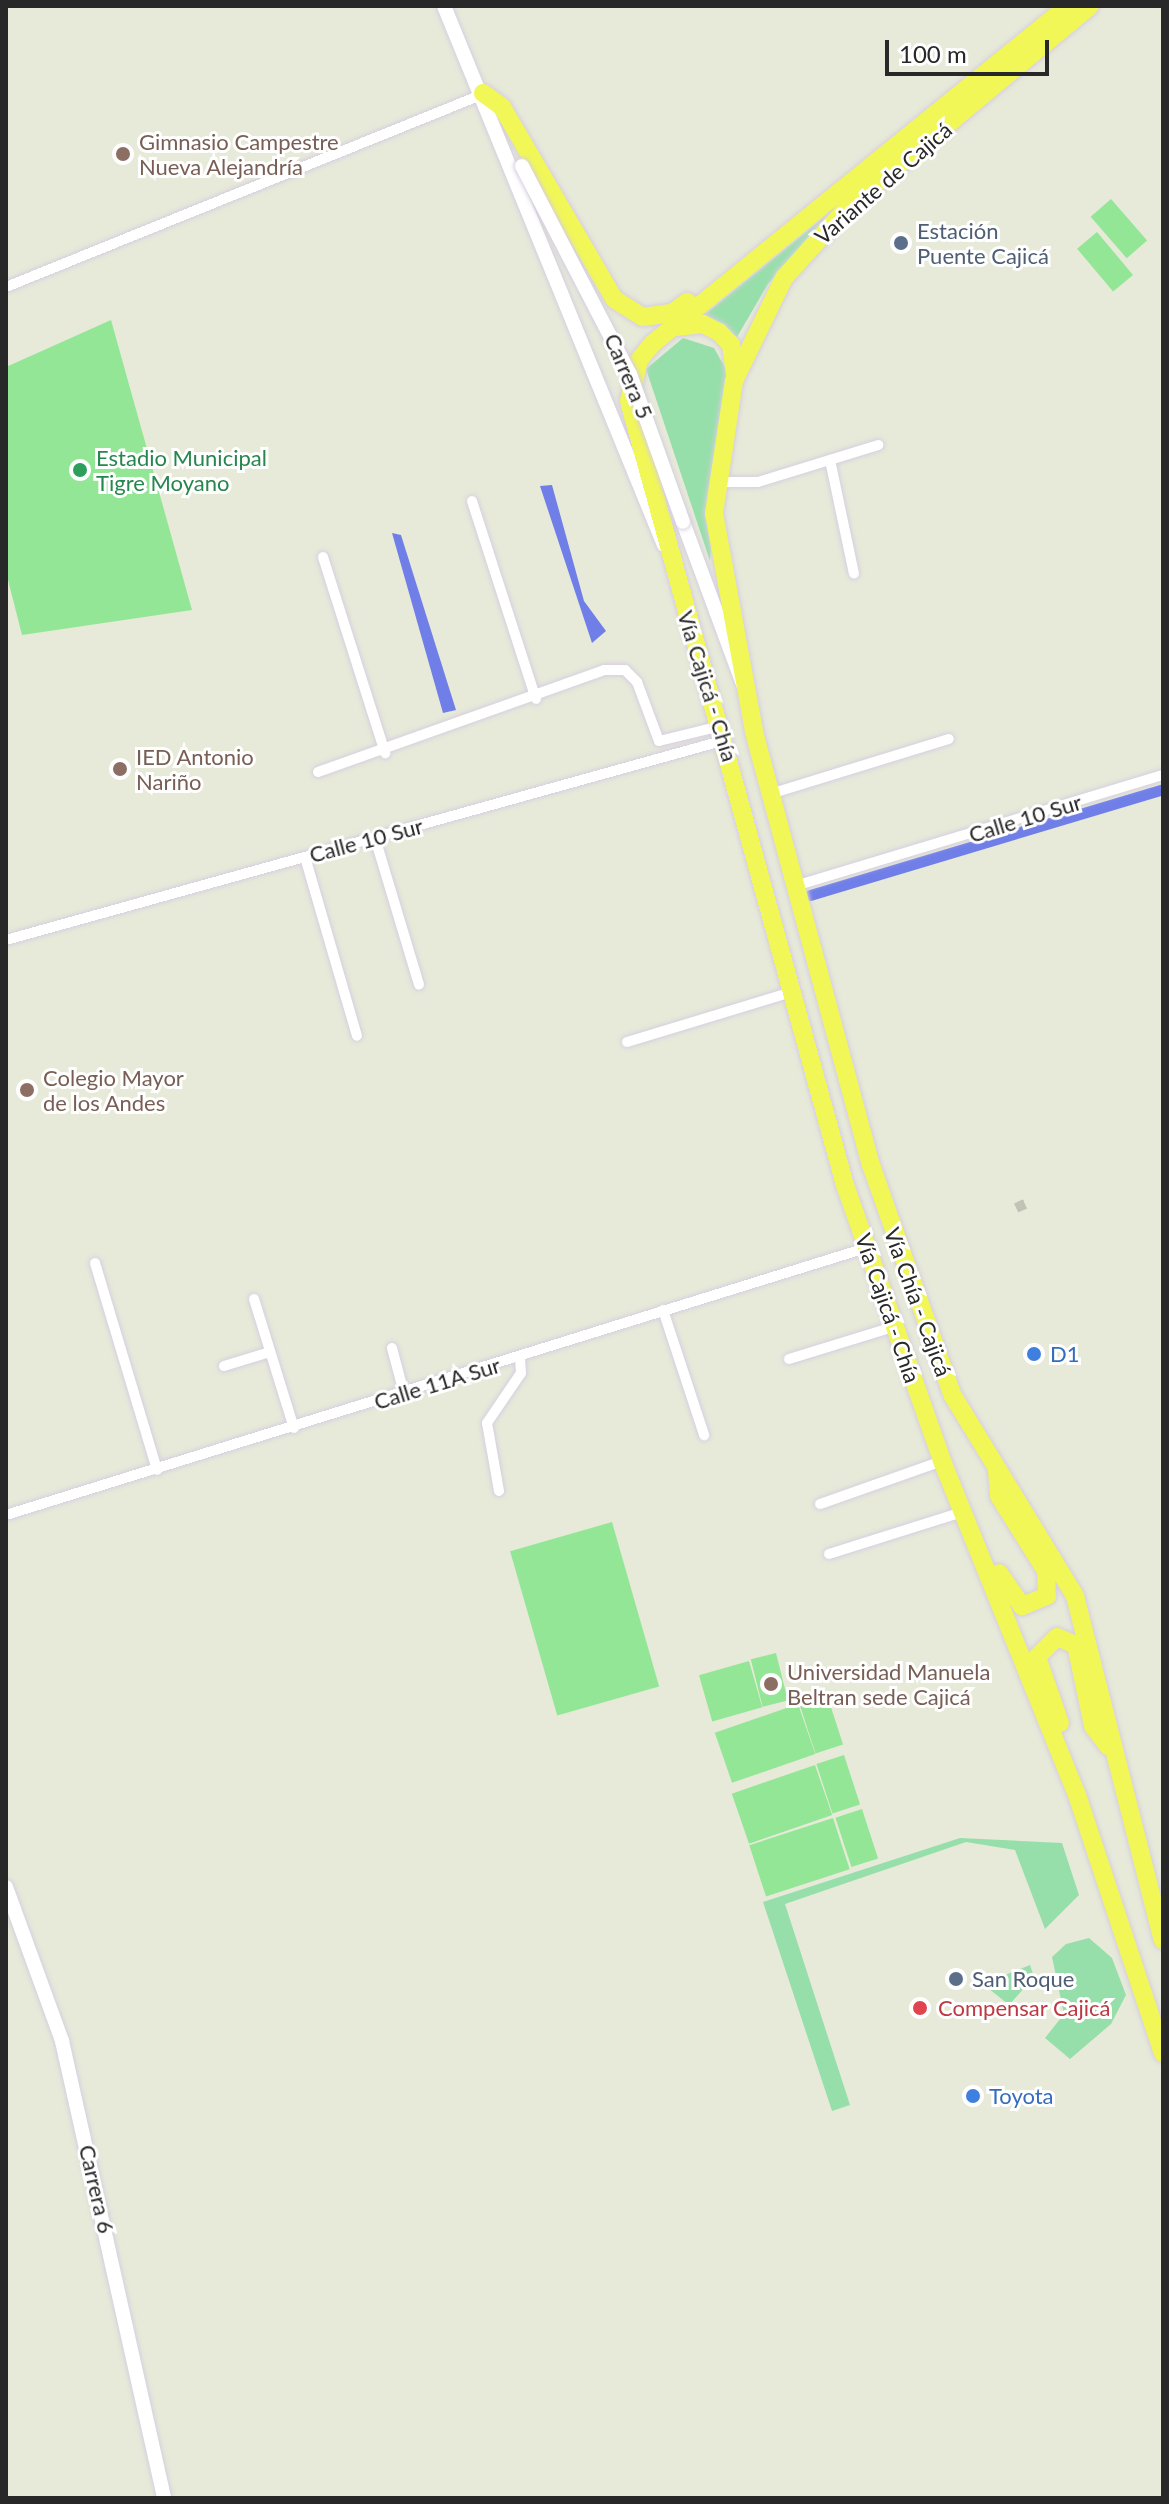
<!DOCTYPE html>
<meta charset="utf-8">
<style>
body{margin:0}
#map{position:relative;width:1169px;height:2504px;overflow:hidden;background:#e7ead9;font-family:Lato,sans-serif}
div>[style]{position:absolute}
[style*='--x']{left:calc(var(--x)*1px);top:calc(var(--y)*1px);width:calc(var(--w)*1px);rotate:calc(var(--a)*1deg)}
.green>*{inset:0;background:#97dfaa}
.pitch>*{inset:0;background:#93e696;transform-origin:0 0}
.water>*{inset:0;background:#707fe8}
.canal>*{height:11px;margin:-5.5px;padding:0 5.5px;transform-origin:5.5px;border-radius:5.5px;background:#707fe8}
.street-tunnel>*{height:10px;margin-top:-5px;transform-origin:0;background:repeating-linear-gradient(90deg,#c1c3b6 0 10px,transparent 0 15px)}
.roads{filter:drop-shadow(0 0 2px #d6cfe0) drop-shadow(0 0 2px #d6cfe0)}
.street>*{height:10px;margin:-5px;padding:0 5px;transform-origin:5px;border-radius:5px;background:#fff}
.secondary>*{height:14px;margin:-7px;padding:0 7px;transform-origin:7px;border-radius:7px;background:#fff}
.highway>*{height:18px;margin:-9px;padding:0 9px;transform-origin:9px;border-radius:9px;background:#f1f757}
.bridges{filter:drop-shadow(0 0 2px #d6cfe0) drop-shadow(0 0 2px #d6cfe0)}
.secondary-bridge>*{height:14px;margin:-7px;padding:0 7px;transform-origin:7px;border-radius:7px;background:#fff}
.dots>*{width:22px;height:22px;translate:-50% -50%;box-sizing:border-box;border:4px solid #fff;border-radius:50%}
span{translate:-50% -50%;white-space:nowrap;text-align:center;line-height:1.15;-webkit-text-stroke:6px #fff;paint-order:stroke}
.education-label{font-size:22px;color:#785e54}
.left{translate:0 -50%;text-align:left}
.street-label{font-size:22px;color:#282828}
.service-label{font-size:22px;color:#4e5e75}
.leisure-label{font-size:22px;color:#27864d}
.shop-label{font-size:22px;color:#366cbe}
.health-label{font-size:22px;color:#be3a42}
.frame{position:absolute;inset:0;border:8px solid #282828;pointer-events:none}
.scale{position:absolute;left:885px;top:40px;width:164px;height:36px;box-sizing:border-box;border:4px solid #282828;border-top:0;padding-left:10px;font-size:24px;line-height:28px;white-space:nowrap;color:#282828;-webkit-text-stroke:6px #fff;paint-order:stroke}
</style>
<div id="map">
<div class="green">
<i style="clip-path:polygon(827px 215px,768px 284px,737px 337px,704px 315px)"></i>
<i style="clip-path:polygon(683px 338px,714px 348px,727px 371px,710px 561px,646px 369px)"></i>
<i style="clip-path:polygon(960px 1838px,1062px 1843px,1079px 1895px,1045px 1929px,1015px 1850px,966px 1842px,785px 1904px,850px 2105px,832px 2111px,763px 1902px)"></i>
<i style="clip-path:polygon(1089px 1938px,1112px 1958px,1126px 1995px,1111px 2024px,1070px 2059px,1045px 2038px,1064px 2014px,1052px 1957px,1066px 1944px)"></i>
<i style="clip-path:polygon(1030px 1965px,1034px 1977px,1009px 2005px,983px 1984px)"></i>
</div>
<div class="pitch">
<i style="left:1111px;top:199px;width:55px;height:27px;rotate:49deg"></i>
<i style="left:1097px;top:232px;width:56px;height:26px;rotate:50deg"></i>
<i style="clip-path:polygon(111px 320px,192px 610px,22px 635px,6px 572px,6px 367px)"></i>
<i style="left:612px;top:1522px;width:171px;height:106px;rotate:74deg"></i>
<i style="left:776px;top:1653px;width:49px;height:26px;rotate:76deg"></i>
<i style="left:749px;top:1661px;width:48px;height:52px;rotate:74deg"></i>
<i style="left:827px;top:1695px;width:52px;height:29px;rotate:72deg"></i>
<i style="left:798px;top:1704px;width:53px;height:88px;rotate:71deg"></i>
<i style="left:844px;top:1755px;width:52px;height:29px;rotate:72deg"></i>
<i style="left:815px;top:1765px;width:53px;height:88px;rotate:71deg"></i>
<i style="left:862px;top:1809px;width:52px;height:28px;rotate:72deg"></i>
<i style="left:833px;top:1818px;width:54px;height:88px;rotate:72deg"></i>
</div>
<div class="water">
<i style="clip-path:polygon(552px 485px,584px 601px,606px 631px,592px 643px,540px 486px)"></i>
<i style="clip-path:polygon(392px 533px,401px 535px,456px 710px,443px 713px)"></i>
</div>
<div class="canal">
<i style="--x:810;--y:895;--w:369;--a:-16.7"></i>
</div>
<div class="street-tunnel">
<i style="--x:1016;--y:1208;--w:10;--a:-24"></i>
</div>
<div class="roads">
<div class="street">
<i style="--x:6;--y:287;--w:512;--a:-22.01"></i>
<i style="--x:830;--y:460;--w:116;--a:78.1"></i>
<i style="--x:717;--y:482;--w:41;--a:0"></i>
<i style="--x:758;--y:482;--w:126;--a:-17.1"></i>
<i style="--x:472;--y:501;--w:208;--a:72.1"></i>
<i style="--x:323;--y:557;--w:206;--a:72.4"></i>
<i style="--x:318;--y:772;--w:304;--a:-19.6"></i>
<i style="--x:604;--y:670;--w:21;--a:0"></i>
<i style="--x:625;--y:670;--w:17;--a:45"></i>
<i style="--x:637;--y:682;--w:63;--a:69.6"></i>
<i style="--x:659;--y:741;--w:64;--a:-13.6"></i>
<i style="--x:770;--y:794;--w:187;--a:-17.1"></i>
<i style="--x:375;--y:838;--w:153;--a:73.3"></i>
<i style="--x:305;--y:857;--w:186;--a:73.8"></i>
<i style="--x:795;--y:886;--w:384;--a:-16.8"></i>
<i style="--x:6;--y:940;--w:746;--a:-15.54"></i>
<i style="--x:627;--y:1042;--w:168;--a:-16.9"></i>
<i style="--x:95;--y:1263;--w:216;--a:73.3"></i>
<i style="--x:254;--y:1299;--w:135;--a:72.8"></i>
<i style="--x:663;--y:1310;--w:132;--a:71.8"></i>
<i style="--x:392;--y:1348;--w:47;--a:75.1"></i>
<i style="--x:789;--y:1359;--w:109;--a:-17.1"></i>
<i style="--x:224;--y:1366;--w:48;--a:-16.9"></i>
<i style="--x:499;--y:1491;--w:69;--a:-100"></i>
<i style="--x:487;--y:1423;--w:60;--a:-55.8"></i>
<i style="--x:521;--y:1373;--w:15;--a:-94"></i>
<i style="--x:820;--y:1504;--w:129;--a:-19.4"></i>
<i style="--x:6;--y:1515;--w:900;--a:-17.25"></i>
<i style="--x:829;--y:1554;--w:139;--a:-17.5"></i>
</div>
<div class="secondary">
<i style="--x:444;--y:6;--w:582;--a:67.8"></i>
<i style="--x:683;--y:522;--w:173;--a:69.7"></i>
<i style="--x:6;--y:1887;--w:164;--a:70"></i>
<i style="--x:62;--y:2041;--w:468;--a:77.4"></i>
</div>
<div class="highway">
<i style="--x:1068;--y:6;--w:536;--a:140.91"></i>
<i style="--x:652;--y:344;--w:21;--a:129"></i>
<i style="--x:639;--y:360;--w:42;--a:103.7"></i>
<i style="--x:629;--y:401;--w:813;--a:74.6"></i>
<i style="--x:845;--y:1185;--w:293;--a:70.6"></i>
<i style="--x:942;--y:1461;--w:360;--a:68"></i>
<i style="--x:1077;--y:1795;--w:272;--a:71.6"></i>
<i style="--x:1090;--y:6;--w:316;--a:140.3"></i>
<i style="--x:847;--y:208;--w:94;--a:132"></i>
<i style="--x:784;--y:278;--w:114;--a:115.9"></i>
<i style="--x:734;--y:381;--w:134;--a:98.6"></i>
<i style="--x:714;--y:513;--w:223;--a:79.6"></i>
<i style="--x:754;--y:732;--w:449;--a:74.9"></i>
<i style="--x:871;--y:1165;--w:245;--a:70.5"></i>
<i style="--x:953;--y:1396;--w:234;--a:58.6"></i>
<i style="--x:1075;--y:1596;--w:355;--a:75.7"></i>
<i style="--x:483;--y:93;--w:24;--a:36"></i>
<i style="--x:502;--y:107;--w:222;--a:59.7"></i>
<i style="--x:614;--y:299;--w:34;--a:32"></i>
<i style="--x:643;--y:317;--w:29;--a:-8"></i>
<i style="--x:672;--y:313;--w:19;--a:-36"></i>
<i style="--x:675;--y:327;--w:28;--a:-6"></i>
<i style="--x:703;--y:324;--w:18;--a:27"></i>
<i style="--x:719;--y:332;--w:18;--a:47"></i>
<i style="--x:731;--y:345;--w:29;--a:82"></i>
<i style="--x:997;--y:1471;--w:25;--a:85"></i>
<i style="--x:999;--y:1496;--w:89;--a:57.9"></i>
<i style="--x:1046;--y:1571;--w:25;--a:88"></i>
<i style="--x:1047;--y:1596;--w:27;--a:158"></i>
<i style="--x:1022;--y:1606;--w:40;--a:-124.9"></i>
<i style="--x:1060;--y:1723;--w:70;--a:-109.2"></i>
<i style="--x:1037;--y:1657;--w:28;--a:-45"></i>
<i style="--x:1057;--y:1637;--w:21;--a:23"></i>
<i style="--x:1076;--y:1645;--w:83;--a:78.1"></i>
<i style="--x:1093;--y:1726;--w:25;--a:53"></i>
</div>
</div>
<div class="bridges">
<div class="secondary-bridge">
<i style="--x:522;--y:166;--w:234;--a:62.6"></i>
<i style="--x:630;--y:374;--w:157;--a:70.3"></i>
</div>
</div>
<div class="dots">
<i style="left:123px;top:154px;background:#8d6e63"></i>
<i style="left:901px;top:243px;background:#5c6f8a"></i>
<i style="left:80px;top:470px;background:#2e9e5b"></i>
<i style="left:120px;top:769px;background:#8d6e63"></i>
<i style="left:27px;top:1090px;background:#8d6e63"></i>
<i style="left:1034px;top:1354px;background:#3f7fe0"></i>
<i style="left:771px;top:1684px;background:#8d6e63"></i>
<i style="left:956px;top:1979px;background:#5c6f8a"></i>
<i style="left:920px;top:2008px;background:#e0444e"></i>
<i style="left:973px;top:2096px;background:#3f7fe0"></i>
</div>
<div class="education-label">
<span class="left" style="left:139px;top:154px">Gimnasio Campestre<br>Nueva Alejandría</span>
<span class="left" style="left:136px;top:769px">IED Antonio<br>Nariño</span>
<span class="left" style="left:43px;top:1090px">Colegio Mayor<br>de los Andes</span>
<span class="left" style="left:787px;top:1684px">Universidad Manuela<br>Beltran sede Cajicá</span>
</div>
<div class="street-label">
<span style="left:883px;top:183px;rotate:-41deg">Variante de Cajicá</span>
<span style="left:629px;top:376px;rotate:67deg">Carrera 5</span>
<span style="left:708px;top:686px;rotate:73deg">Vía Cajicá - Chía</span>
<span style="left:1025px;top:818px;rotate:-17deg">Calle 10 Sur</span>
<span style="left:366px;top:840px;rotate:-15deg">Calle 10 Sur</span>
<span style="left:918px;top:1302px;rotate:70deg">Vía Chía - Cajicá</span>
<span style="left:888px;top:1308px;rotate:71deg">Vía Cajicá - Chía</span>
<span style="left:437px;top:1383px;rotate:-17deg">Calle 11A Sur</span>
<span style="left:97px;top:2189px;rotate:77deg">Carrera 6</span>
</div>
<div class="service-label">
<span class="left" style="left:917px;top:243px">Estación<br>Puente Cajicá</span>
<span class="left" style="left:972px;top:1979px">San Roque</span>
</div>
<div class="leisure-label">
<span class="left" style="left:96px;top:470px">Estadio Municipal<br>Tigre Moyano</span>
</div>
<div class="shop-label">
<span class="left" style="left:1050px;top:1354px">D1</span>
<span class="left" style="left:989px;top:2096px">Toyota</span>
</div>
<div class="health-label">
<span class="left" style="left:938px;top:2008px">Compensar Cajicá</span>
</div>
<div class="frame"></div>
<div class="scale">100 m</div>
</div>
